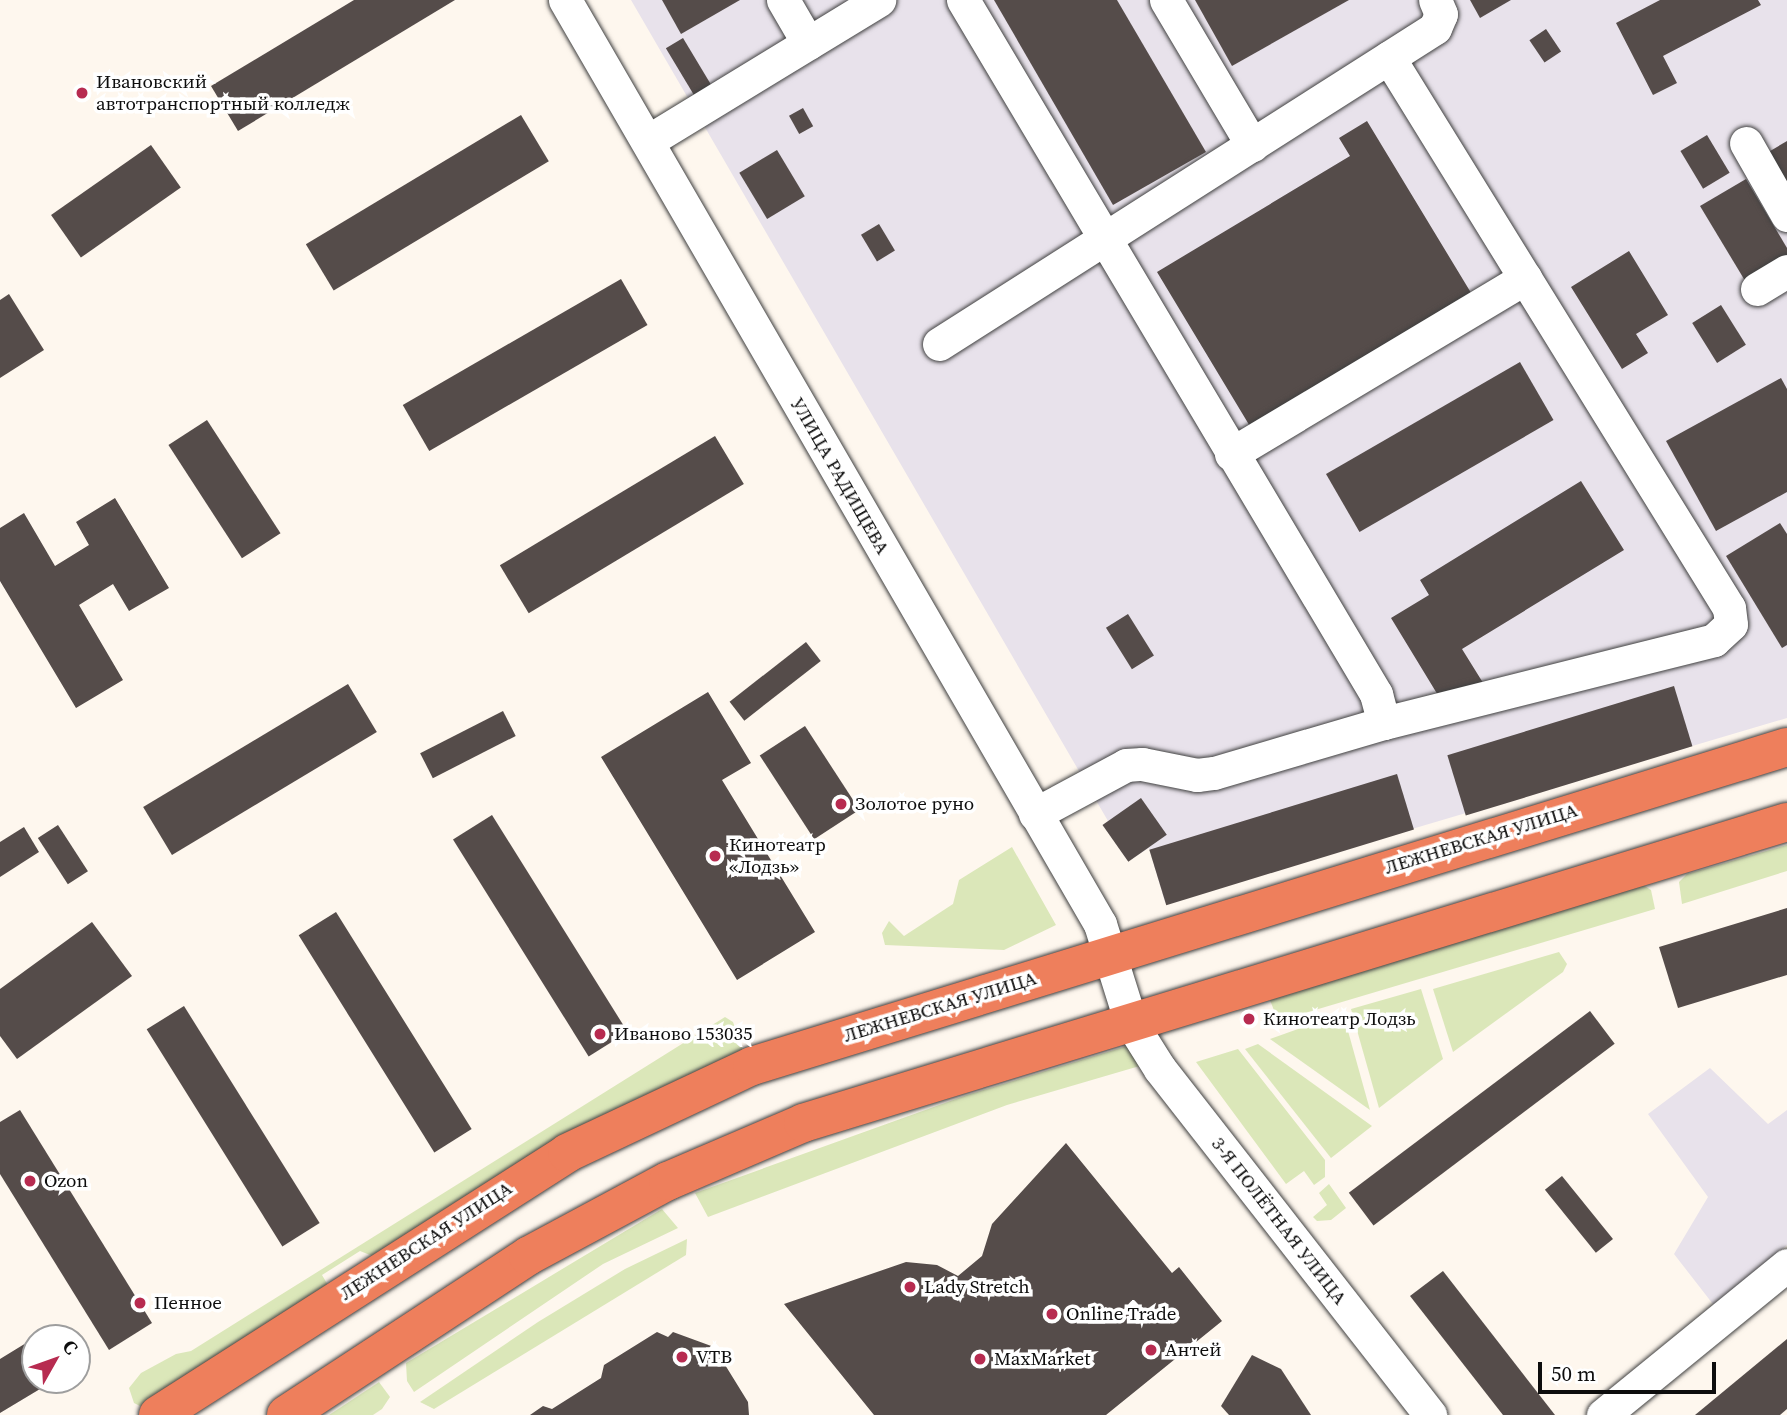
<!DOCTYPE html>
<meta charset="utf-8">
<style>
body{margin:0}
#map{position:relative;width:1787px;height:1415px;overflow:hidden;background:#fef7ee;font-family:"Source Serif 4",serif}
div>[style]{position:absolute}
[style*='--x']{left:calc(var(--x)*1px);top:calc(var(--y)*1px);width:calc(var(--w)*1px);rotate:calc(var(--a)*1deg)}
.industrial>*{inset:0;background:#e8e2eb}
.green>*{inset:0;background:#dbe7b9}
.building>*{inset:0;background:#554c4a;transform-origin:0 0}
.roads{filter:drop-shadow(0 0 2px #404040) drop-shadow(0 0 2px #404040)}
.minor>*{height:33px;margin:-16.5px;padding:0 16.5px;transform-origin:16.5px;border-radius:16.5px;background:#fff}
.highway>*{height:38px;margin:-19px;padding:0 19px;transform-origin:19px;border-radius:19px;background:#ee7f5c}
.dots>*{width:19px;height:19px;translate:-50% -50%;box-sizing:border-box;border:4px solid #fff;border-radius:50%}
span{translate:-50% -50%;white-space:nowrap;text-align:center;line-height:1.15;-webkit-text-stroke:7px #fff;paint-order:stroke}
.poi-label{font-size:19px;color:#0d0d0d}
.left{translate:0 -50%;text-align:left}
.street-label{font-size:19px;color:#0d0d0d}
.north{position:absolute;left:21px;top:1324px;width:70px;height:70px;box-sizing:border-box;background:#fff;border:2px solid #9e9e9e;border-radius:50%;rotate:50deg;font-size:19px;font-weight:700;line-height:28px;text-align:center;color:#0d0d0d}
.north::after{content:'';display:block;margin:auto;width:24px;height:32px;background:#b72b50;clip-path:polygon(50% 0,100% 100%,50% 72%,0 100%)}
.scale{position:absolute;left:1538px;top:1362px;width:178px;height:32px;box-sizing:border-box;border:4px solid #0d0d0d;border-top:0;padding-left:9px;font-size:21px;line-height:24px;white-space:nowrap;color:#0d0d0d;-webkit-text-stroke:5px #fff;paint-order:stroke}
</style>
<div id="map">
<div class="industrial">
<i style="clip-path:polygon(631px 0,1787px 0,1787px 718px,1165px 902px,1149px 848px,1128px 861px,1103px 825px,1108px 821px)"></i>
<i style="clip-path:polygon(1710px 1068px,1768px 1124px,1787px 1110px,1787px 1245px,1716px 1308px,1674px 1254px,1708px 1197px,1648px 1114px)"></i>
</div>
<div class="green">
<i style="clip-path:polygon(1787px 845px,1787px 871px,1682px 904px,1679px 882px,1687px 874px)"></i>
<i style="clip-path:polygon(1012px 847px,1056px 925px,1004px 950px,885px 945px,882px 933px,889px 921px,904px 936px,953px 904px,959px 880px)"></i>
<i style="clip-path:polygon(1643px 885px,1651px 890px,1655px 909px,1278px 1021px,1270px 1000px)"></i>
<i style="clip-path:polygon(1559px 952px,1567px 964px,1563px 972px,1453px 1052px,1433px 989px)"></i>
<i style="clip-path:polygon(1421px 989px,1443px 1059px,1379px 1108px,1351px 1009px)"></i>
<i style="clip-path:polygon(1343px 1013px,1370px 1110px,1270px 1039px)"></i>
<i style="clip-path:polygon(725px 1017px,733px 1022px,744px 1053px,375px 1257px,360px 1251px,322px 1275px,329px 1287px,142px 1407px,134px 1403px,129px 1388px,141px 1373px,176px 1354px,191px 1351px)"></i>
<i style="clip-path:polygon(1258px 1044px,1372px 1126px,1331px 1158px,1245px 1049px)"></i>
<i style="clip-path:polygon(1127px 1046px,1143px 1065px,1007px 1105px,708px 1217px,695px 1193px,967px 1095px)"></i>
<i style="clip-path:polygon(1238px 1049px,1325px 1160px,1325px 1177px,1314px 1185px,1304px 1171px,1286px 1184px,1196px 1062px)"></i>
<i style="clip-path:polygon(1329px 1184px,1346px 1208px,1331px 1220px,1317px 1221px,1313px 1217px,1327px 1205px,1319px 1193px)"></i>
<i style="clip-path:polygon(662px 1209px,678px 1228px,603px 1264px,414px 1392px,407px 1381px,406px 1363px)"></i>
<i style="clip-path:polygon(687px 1239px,686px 1255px,434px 1409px,420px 1402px,538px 1322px,625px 1269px)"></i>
<i style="clip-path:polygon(379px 1382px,390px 1397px,382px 1409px,373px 1415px,329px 1415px)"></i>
</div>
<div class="building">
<i style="clip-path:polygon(354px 0,455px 0,238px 131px,211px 86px)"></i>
<i style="clip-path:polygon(662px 0,740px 0,681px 34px)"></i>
<i style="clip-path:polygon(994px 0,1117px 0,1206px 152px,1113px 205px)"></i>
<i style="clip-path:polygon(1195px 0,1349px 0,1232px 66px)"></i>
<i style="clip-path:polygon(1470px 0,1511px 0,1480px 18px)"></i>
<i style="clip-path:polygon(1660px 0,1758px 0,1761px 5px,1663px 56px,1677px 83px,1653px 95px,1616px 23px)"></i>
<i style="left:1546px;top:29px;width:27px;height:20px;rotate:56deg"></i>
<i style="left:683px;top:38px;width:63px;height:20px;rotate:59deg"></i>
<i style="left:803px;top:108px;width:21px;height:16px;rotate:61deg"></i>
<i style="left:521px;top:115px;width:54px;height:251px;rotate:59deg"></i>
<i style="clip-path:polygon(1367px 121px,1479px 306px,1251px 428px,1157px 272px,1350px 156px,1339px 138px)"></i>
<i style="left:1707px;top:135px;width:44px;height:31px;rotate:59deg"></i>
<i style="clip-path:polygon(1787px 141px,1787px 190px,1765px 154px)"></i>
<i style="left:151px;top:145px;width:52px;height:122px;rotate:55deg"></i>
<i style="left:777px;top:150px;width:54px;height:44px;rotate:59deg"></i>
<i style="clip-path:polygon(1746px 179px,1787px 248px,1787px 267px,1750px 289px,1700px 206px)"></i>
<i style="left:879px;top:224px;width:31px;height:21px;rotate:59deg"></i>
<i style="clip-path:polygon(1629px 251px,1668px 315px,1636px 334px,1648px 353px,1622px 369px,1571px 287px)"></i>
<i style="left:621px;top:279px;width:53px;height:252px;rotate:60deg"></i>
<i style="clip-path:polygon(9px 294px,44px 350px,0 378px,0 300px)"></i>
<i style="left:1721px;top:305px;width:47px;height:34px;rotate:58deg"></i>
<i style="left:1520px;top:362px;width:67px;height:224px;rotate:60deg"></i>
<i style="clip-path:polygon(1781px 378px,1787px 389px,1787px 492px,1716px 531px,1666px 441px)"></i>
<i style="left:207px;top:420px;width:135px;height:46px;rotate:57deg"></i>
<i style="left:715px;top:436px;width:56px;height:251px;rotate:59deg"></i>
<i style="clip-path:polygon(1581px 481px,1624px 550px,1462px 649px,1485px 686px,1447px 710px,1391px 618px,1429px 595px,1420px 580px)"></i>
<i style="clip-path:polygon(115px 498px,169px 588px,129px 611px,113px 584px,79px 605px,123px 680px,76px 708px,0 581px,0 528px,24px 513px,55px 566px,89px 545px,76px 522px)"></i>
<i style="clip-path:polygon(1780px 523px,1787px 534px,1787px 645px,1782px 648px,1726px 556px)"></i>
<i style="left:1128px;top:614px;width:49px;height:26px;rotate:58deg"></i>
<i style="left:806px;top:642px;width:24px;height:97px;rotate:52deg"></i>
<i style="left:348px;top:684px;width:56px;height:239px;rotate:59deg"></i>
<i style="left:1674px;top:686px;width:63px;height:237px;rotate:73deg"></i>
<i style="clip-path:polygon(708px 692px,751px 763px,722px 780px,815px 932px,737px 980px,601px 757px)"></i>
<i style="left:503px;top:711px;width:28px;height:93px;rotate:63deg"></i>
<i style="left:805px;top:726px;width:100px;height:54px;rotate:57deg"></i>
<i style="left:1397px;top:774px;width:58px;height:259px;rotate:73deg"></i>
<i style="left:1141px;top:798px;width:45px;height:47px;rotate:55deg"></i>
<i style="left:492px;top:815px;width:256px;height:46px;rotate:58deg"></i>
<i style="left:58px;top:825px;width:55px;height:24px;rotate:57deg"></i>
<i style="clip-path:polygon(24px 827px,39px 852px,0 877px,0 842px)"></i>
<i style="clip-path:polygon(1787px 908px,1787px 975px,1678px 1008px,1659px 947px)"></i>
<i style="left:336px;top:912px;width:256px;height:44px;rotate:58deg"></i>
<i style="clip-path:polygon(92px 922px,132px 976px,17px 1059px,0 1036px,0 989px)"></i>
<i style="left:184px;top:1006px;width:256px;height:44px;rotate:58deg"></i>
<i style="left:1590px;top:1011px;width:41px;height:302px;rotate:53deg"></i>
<i style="clip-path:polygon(20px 1110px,152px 1323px,109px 1350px,0 1174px,0 1122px)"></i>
<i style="clip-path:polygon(1066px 1143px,1172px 1273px,1179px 1267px,1222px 1321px,1106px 1415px,874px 1415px,784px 1304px,906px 1262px,937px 1265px,958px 1276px,982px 1256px,992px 1224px)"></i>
<i style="left:1562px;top:1176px;width:81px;height:22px;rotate:51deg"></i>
<i style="clip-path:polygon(1443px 1271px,1555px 1415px,1503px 1415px,1410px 1296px)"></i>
<i style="clip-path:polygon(657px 1332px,668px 1337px,673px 1332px,714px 1347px,748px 1402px,749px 1415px,530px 1415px,543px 1406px,552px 1409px,601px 1378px,604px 1365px)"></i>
<i style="clip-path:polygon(1787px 1339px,1787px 1409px,1780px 1415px,1695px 1415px)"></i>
<i style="clip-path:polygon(31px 1340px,35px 1380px,55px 1380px,0 1413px,0 1359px)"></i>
<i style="clip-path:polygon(1252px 1355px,1281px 1369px,1311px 1415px,1229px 1415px,1221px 1406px)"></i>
</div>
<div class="roads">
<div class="minor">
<i style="--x:565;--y:0;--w:1068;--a:59.93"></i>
<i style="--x:1100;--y:924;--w:104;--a:72.6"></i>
<i style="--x:1131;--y:1023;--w:54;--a:57.8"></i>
<i style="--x:1160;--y:1069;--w:439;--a:52"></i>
<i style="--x:783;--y:0;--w:50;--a:59.8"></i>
<i style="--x:963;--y:0;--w:808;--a:59.24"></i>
<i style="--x:1376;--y:694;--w:30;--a:75"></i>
<i style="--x:1166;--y:0;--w:169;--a:59.3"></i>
<i style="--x:648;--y:141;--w:271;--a:-31.4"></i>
<i style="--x:1746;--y:143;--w:83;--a:60.3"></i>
<i style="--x:1757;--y:289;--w:35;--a:-31"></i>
<i style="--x:939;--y:344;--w:588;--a:-32.5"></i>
<i style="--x:1435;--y:28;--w:15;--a:-67"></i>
<i style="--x:1441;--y:14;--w:15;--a:-113"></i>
<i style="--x:1231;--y:454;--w:343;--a:-30.9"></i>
<i style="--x:1035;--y:814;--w:103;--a:-28.3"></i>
<i style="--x:1126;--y:765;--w:16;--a:-4"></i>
<i style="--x:1142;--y:764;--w:56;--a:11.3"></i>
<i style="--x:1197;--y:775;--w:17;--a:-7"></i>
<i style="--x:1214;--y:773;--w:177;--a:-16.4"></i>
<i style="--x:1384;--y:723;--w:340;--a:-14.1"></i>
<i style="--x:1714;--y:640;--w:23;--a:-43"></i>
<i style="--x:1731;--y:624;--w:16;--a:-97"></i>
<i style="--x:1729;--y:608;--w:647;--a:-121.72"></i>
<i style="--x:1603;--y:1415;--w:237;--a:-39.2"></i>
</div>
<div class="highway">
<i style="--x:158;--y:1415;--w:486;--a:-32.6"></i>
<i style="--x:567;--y:1153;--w:204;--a:-25.2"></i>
<i style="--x:752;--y:1066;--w:1083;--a:-17.13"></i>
<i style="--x:286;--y:1415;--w:290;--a:-33.3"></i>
<i style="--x:528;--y:1256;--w:159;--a:-28.2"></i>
<i style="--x:668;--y:1181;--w:147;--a:-23.2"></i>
<i style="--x:803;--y:1123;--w:1029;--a:-17.01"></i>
</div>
</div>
<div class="dots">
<i style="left:82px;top:93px;background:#b72b50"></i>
<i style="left:841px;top:804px;background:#b72b50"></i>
<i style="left:715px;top:856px;background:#b72b50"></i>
<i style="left:1249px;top:1019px;background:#b72b50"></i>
<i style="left:600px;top:1034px;background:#b72b50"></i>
<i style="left:30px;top:1181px;background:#b72b50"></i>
<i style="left:910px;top:1287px;background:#b72b50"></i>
<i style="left:140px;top:1303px;background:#b72b50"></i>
<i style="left:1052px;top:1314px;background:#b72b50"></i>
<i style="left:1151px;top:1350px;background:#b72b50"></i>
<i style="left:682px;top:1357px;background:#b72b50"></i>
<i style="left:980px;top:1359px;background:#b72b50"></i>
</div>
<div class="poi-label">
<span class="left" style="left:96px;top:93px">Ивановский<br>автотранспортный колледж</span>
<span class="left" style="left:855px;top:804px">Золотое руно</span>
<span class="left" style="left:729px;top:856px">Кинотеатр<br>«Лодзь»</span>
<span class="left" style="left:1263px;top:1019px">Кинотеатр Лодзь</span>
<span class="left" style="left:614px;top:1034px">Иваново 153035</span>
<span class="left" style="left:44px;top:1181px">Ozon</span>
<span class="left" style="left:924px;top:1287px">Lady Stretch</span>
<span class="left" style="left:154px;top:1303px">Пенное</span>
<span class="left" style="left:1066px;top:1314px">Online Trade</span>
<span class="left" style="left:1165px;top:1350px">Антей</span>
<span class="left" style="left:696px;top:1357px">VTB</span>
<span class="left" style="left:994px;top:1359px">MaxMarket</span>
</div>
<div class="street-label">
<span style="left:840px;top:476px;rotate:60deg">УЛИЦА РАДИЩЕВА</span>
<span style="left:1481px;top:839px;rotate:-17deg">ЛЕЖНЕВСКАЯ УЛИЦА</span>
<span style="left:940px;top:1007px;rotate:-17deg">ЛЕЖНЕВСКАЯ УЛИЦА</span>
<span style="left:1279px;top:1221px;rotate:52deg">3-Я ПОЛЁТНАЯ УЛИЦА</span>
<span style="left:426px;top:1241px;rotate:-33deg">ЛЕЖНЕВСКАЯ УЛИЦА</span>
</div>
<div class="north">С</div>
<div class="scale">50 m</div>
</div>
